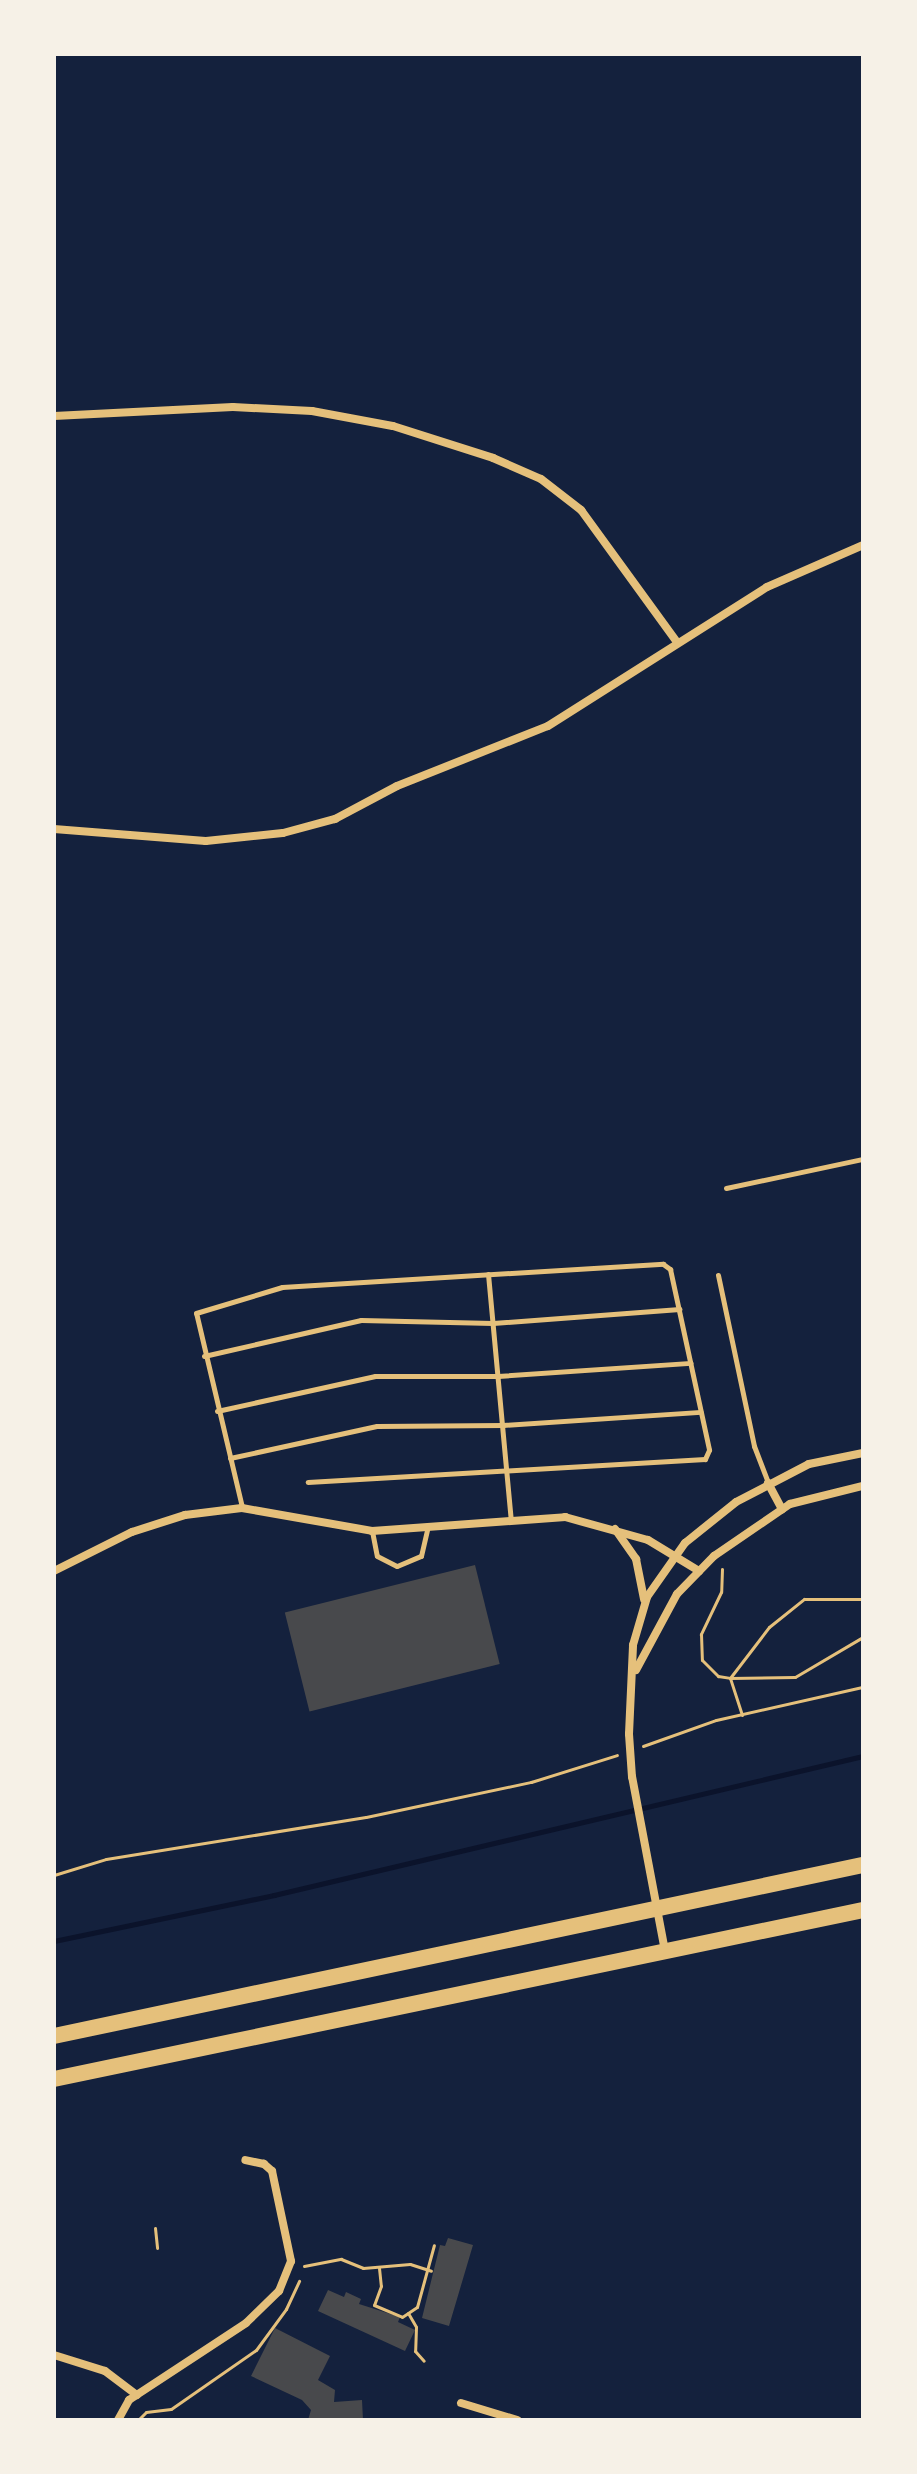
<!DOCTYPE html>
<style>
body{margin:0}
#map{position:relative;width:917px;height:2474px;overflow:hidden;background:#14213d;font-family:"Titillium Web",sans-serif}
div>[style]{position:absolute}
[style*='--x']{left:calc(var(--x)*1px);top:calc(var(--y)*1px);width:calc(var(--w)*1px);rotate:calc(var(--a)*1deg)}
.stream>*{height:5px;margin:-2.5px;padding:0 2.5px;transform-origin:2.5px;border-radius:2.5px;background:#0b132b}
.building>*{inset:0;background:#48494c;transform-origin:0 0}
.path>*{height:3px;margin:-1.5px;padding:0 1.5px;transform-origin:1.5px;border-radius:1.5px;background:#e5c07b}
.service>*{height:5px;margin:-2.5px;padding:0 2.5px;transform-origin:2.5px;border-radius:2.5px;background:#e5c07b}
.minor>*{height:8px;margin:-4px;padding:0 4px;transform-origin:4px;border-radius:4px;background:#e5c07b}
.secondary>*{height:16px;margin:-8px;padding:0 8px;transform-origin:8px;border-radius:8px;background:#e5c07b}
span{translate:-50% -50%;white-space:nowrap;text-align:center;line-height:1.15;-webkit-text-stroke:6px #f6f1e7;paint-order:stroke}
.frame{position:absolute;inset:0;border:56px solid #f6f1e7;pointer-events:none}
</style>
<div id="map">
<div class="stream">
<i style="--x:54;--y:1941;--w:225;--a:-11.8"></i>
<i style="--x:274;--y:1895;--w:605;--a:-13.28"></i>
</div>
<div class="building">
<i style="left:475px;top:1565px;width:102px;height:196px;rotate:76deg"></i>
<i style="clip-path:polygon(448px 2238px,473px 2245px,449px 2326px,422px 2318px,440px 2245px,445px 2246px)"></i>
<i style="clip-path:polygon(328px 2290px,344px 2297px,346px 2292px,361px 2299px,359px 2304px,400px 2317px,398px 2322px,415px 2330px,405px 2351px,318px 2311px)"></i>
<i style="clip-path:polygon(275px 2328px,330px 2356px,318px 2380px,335px 2390px,334px 2402px,362px 2400px,363px 2420px,308px 2420px,311px 2410px,302px 2400px,251px 2376px)"></i>
</div>
<div class="path">
<i style="--x:722;--y:1569;--w:23;--a:92"></i>
<i style="--x:721;--y:1592;--w:47;--a:115.5"></i>
<i style="--x:701;--y:1634;--w:26;--a:88"></i>
<i style="--x:702;--y:1660;--w:23;--a:45"></i>
<i style="--x:718;--y:1676;--w:12;--a:9"></i>
<i style="--x:730;--y:1678;--w:64;--a:-52.6"></i>
<i style="--x:769;--y:1627;--w:45;--a:-38.7"></i>
<i style="--x:804;--y:1599;--w:59;--a:0"></i>
<i style="--x:742;--y:1715;--w:39;--a:-108"></i>
<i style="--x:730;--y:1678;--w:65;--a:-0.9"></i>
<i style="--x:795;--y:1677;--w:79;--a:-30.5"></i>
<i style="--x:643;--y:1746;--w:77;--a:-19.6"></i>
<i style="--x:716;--y:1720;--w:151;--a:-12.7"></i>
<i style="--x:54;--y:1875;--w:54;--a:-17.1"></i>
<i style="--x:106;--y:1859;--w:263;--a:-9.2"></i>
<i style="--x:366;--y:1817;--w:169;--a:-12"></i>
<i style="--x:531;--y:1782;--w:90;--a:-17.4"></i>
<i style="--x:155;--y:2228;--w:20;--a:84"></i>
<i style="--x:304;--y:2266;--w:38;--a:-11"></i>
<i style="--x:341;--y:2259;--w:24;--a:22"></i>
<i style="--x:363;--y:2268;--w:47;--a:-4.9"></i>
<i style="--x:410;--y:2264;--w:22;--a:18"></i>
<i style="--x:379;--y:2268;--w:18;--a:84"></i>
<i style="--x:381;--y:2286;--w:20;--a:110"></i>
<i style="--x:374;--y:2305;--w:30;--a:23"></i>
<i style="--x:402;--y:2317;--w:18;--a:-34"></i>
<i style="--x:417;--y:2307;--w:64;--a:-74.7"></i>
<i style="--x:408;--y:2313;--w:16;--a:60"></i>
<i style="--x:416;--y:2327;--w:24;--a:92"></i>
<i style="--x:415;--y:2351;--w:13;--a:48"></i>
<i style="--x:138;--y:2420;--w:11;--a:-45"></i>
<i style="--x:146;--y:2412;--w:25;--a:-7"></i>
<i style="--x:171;--y:2409;--w:103;--a:-34.8"></i>
<i style="--x:256;--y:2350;--w:51;--a:-53.8"></i>
<i style="--x:286;--y:2309;--w:31;--a:-65"></i>
</div>
<div class="service">
<i style="--x:726;--y:1188;--w:140;--a:-12"></i>
<i style="--x:488;--y:1274;--w:248;--a:84.7"></i>
<i style="--x:718;--y:1275;--w:175;--a:78.1"></i>
<i style="--x:754;--y:1446;--w:39;--a:69"></i>
<i style="--x:204;--y:1356;--w:161;--a:-12.9"></i>
<i style="--x:361;--y:1320;--w:132;--a:1.3"></i>
<i style="--x:493;--y:1323;--w:187;--a:-4.3"></i>
<i style="--x:217;--y:1411;--w:162;--a:-12.5"></i>
<i style="--x:375;--y:1376;--w:123;--a:0"></i>
<i style="--x:498;--y:1376;--w:193;--a:-3.9"></i>
<i style="--x:230;--y:1458;--w:150;--a:-12.3"></i>
<i style="--x:377;--y:1426;--w:126;--a:-0.5"></i>
<i style="--x:503;--y:1425;--w:198;--a:-3.8"></i>
<i style="--x:242;--y:1507;--w:199;--a:-103.3"></i>
<i style="--x:196;--y:1313;--w:90;--a:-16.8"></i>
<i style="--x:282;--y:1287;--w:382;--a:-3.5"></i>
<i style="--x:663;--y:1264;--w:9;--a:36"></i>
<i style="--x:670;--y:1269;--w:185;--a:77.8"></i>
<i style="--x:709;--y:1450;--w:10;--a:114"></i>
<i style="--x:705;--y:1459;--w:398;--a:176.7"></i>
<i style="--x:372;--y:1531;--w:25;--a:79"></i>
<i style="--x:377;--y:1556;--w:22;--a:27"></i>
<i style="--x:397;--y:1566;--w:26;--a:-23"></i>
<i style="--x:421;--y:1556;--w:28;--a:-77"></i>
</div>
<div class="minor">
<i style="--x:54;--y:416;--w:179;--a:-2.9"></i>
<i style="--x:233;--y:407;--w:79;--a:2.9"></i>
<i style="--x:312;--y:411;--w:82;--a:10.5"></i>
<i style="--x:393;--y:426;--w:105;--a:17.7"></i>
<i style="--x:493;--y:458;--w:52;--a:23.6"></i>
<i style="--x:541;--y:479;--w:51;--a:37.8"></i>
<i style="--x:581;--y:510;--w:163;--a:54"></i>
<i style="--x:54;--y:829;--w:152;--a:4.5"></i>
<i style="--x:206;--y:841;--w:77;--a:-5.9"></i>
<i style="--x:283;--y:833;--w:54;--a:-15.1"></i>
<i style="--x:335;--y:819;--w:70;--a:-28"></i>
<i style="--x:397;--y:786;--w:162;--a:-21.7"></i>
<i style="--x:548;--y:726;--w:259;--a:-32.4"></i>
<i style="--x:767;--y:587;--w:105;--a:-23.6"></i>
<i style="--x:768;--y:1483;--w:30;--a:62"></i>
<i style="--x:615;--y:1529;--w:37;--a:55"></i>
<i style="--x:636;--y:1559;--w:41;--a:78.7"></i>
<i style="--x:54;--y:1571;--w:87;--a:-26.6"></i>
<i style="--x:132;--y:1532;--w:56;--a:-17.8"></i>
<i style="--x:185;--y:1515;--w:57;--a:-7"></i>
<i style="--x:242;--y:1508;--w:132;--a:10"></i>
<i style="--x:372;--y:1531;--w:194;--a:-4.1"></i>
<i style="--x:565;--y:1517;--w:86;--a:15.5"></i>
<i style="--x:648;--y:1540;--w:60;--a:31.3"></i>
<i style="--x:636;--y:1670;--w:86;--a:-61.7"></i>
<i style="--x:677;--y:1594;--w:53;--a:-45.8"></i>
<i style="--x:714;--y:1556;--w:92;--a:-34.4"></i>
<i style="--x:790;--y:1504;--w:75;--a:-13.9"></i>
<i style="--x:665;--y:1951;--w:177;--a:-100.7"></i>
<i style="--x:632;--y:1777;--w:43;--a:-94"></i>
<i style="--x:629;--y:1734;--w:89;--a:-87.4"></i>
<i style="--x:633;--y:1645;--w:50;--a:-73.7"></i>
<i style="--x:647;--y:1597;--w:66;--a:-54.9"></i>
<i style="--x:685;--y:1543;--w:65;--a:-38.8"></i>
<i style="--x:736;--y:1502;--w:82;--a:-27.5"></i>
<i style="--x:809;--y:1464;--w:55;--a:-11.5"></i>
<i style="--x:54;--y:2355;--w:53;--a:17.4"></i>
<i style="--x:105;--y:2371;--w:40;--a:37"></i>
<i style="--x:461;--y:2403;--w:59;--a:16.9"></i>
<i style="--x:118;--y:2420;--w:23;--a:-61"></i>
<i style="--x:129;--y:2400;--w:140;--a:-33.3"></i>
<i style="--x:246;--y:2323;--w:46;--a:-44.1"></i>
<i style="--x:279;--y:2291;--w:32;--a:-68"></i>
<i style="--x:291;--y:2261;--w:92;--a:-101.9"></i>
<i style="--x:272;--y:2171;--w:11;--a:-139"></i>
<i style="--x:264;--y:2164;--w:19;--a:-168"></i>
</div>
<div class="secondary">
<i style="--x:54;--y:2036;--w:827;--a:-11.94"></i>
<i style="--x:54;--y:2079;--w:826;--a:-11.8"></i>
</div>
<div class="frame"></div>
</div>
